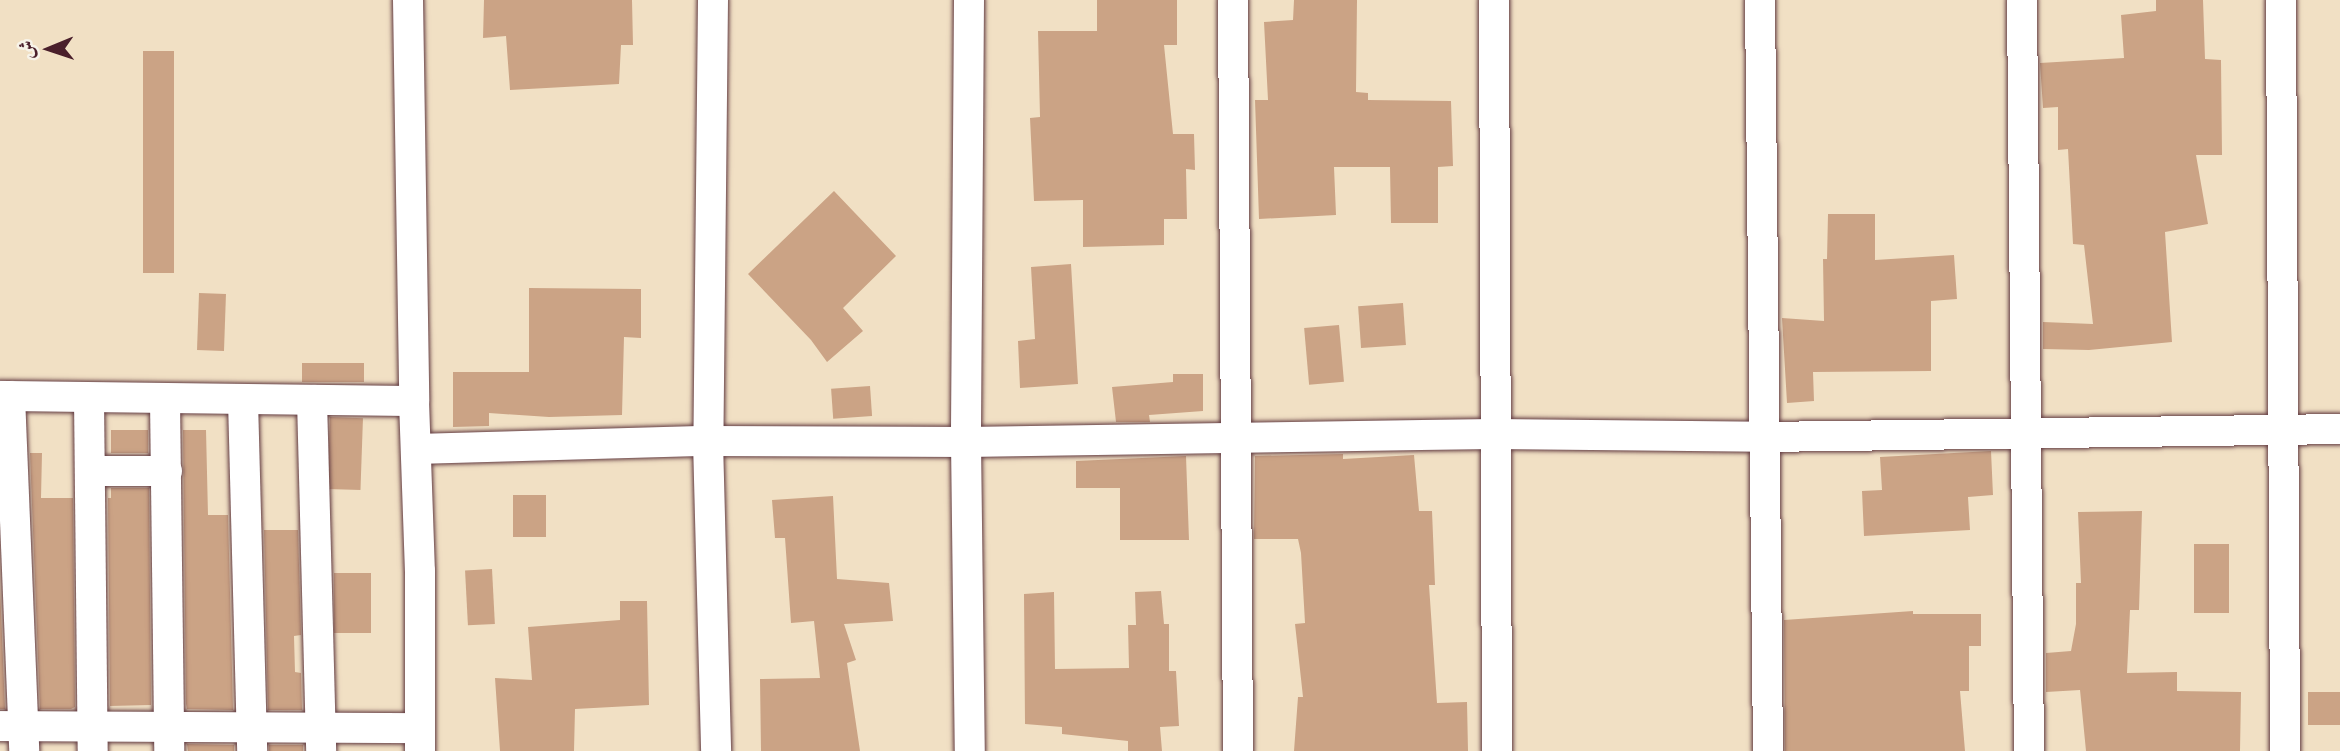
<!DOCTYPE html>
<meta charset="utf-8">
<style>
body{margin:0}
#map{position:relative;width:2340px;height:751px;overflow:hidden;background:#f1e0c4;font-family:"IM FELL DW Pica",Amiri,serif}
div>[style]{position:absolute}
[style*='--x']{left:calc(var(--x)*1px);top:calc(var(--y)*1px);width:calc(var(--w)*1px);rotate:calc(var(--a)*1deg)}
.building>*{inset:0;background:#cba385;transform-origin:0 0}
.roads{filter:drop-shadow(0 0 2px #633c42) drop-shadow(0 0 2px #633c42)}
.minor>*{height:30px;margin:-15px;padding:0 15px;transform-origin:15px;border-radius:15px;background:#fff}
span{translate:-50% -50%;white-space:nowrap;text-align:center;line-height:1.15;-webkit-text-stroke:7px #f7f3e8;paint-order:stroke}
.north{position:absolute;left:14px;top:14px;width:70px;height:70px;-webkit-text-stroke:5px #f7f3e8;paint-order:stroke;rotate:268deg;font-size:19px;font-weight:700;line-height:28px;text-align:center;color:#4a1f2b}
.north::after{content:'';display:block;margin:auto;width:24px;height:32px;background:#4a1f2b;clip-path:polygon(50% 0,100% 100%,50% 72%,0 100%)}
</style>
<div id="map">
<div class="building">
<i style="clip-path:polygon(484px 0,632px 0,633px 45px,621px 45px,619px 84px,510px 90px,506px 36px,483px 38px)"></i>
<i style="clip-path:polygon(1097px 0,1177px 0,1177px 45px,1164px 45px,1173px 134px,1194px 134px,1195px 170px,1186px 169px,1187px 219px,1164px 219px,1164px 245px,1083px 247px,1083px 200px,1034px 201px,1030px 118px,1040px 117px,1038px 31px,1097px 31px)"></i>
<i style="clip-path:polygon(1294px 0,1357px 0,1356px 92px,1368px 93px,1368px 100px,1451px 101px,1453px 166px,1438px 167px,1438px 223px,1391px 223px,1390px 167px,1334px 167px,1336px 215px,1259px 219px,1255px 100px,1268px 100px,1264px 22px,1293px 20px)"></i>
<i style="clip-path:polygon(2156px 0,2203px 0,2205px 59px,2221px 60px,2222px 155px,2196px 155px,2208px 224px,2165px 232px,2172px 342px,2089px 350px,2043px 349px,2043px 322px,2093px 324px,2084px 245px,2073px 244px,2068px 149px,2058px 150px,2058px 107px,2043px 108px,2040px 63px,2124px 58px,2121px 15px,2156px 11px)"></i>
<i style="left:143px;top:51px;width:31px;height:222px"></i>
<i style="clip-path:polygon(834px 191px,896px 256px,843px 308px,863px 331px,827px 362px,811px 340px,748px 274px)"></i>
<i style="clip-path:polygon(1828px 214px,1875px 214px,1875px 260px,1954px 255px,1957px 299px,1931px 301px,1931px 371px,1813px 372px,1814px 401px,1787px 403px,1782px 318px,1824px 321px,1823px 259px,1827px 259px)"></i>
<i style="clip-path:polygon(1071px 264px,1078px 384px,1020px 388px,1018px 341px,1035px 339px,1031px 267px)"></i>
<i style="clip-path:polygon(529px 288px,641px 289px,641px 338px,624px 337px,622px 415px,549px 417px,489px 413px,489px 426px,453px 427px,453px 372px,529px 372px)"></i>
<i style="left:199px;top:293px;width:27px;height:57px;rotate:2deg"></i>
<i style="left:1403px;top:303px;width:42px;height:45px;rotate:86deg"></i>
<i style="left:1339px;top:325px;width:57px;height:35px;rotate:85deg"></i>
<i style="left:302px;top:363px;width:62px;height:19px"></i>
<i style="clip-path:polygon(1173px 374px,1203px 374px,1203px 411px,1149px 415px,1150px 422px,1116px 422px,1112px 387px,1173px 382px)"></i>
<i style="left:870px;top:386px;width:30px;height:39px;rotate:86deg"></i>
<i style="left:330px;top:417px;width:33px;height:72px;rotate:2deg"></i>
<i style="left:111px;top:430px;width:37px;height:23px"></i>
<i style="clip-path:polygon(183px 430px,206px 430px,208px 515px,228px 515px,233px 710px,187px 709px,186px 704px)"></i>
<i style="clip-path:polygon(1991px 451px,1993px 495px,1968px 497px,1970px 530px,1864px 536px,1862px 491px,1882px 490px,1880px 457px)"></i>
<i style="clip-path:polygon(30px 453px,42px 453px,41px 498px,73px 498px,75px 707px,71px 709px,40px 709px)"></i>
<i style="clip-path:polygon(1343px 454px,1343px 459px,1414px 455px,1419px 511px,1432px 511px,1435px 585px,1429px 585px,1437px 703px,1467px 702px,1468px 751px,1294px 751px,1298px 697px,1303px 697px,1295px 624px,1305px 623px,1301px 553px,1298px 539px,1254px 539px,1255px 456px)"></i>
<i style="clip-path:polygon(1186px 456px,1189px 540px,1120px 540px,1120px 488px,1076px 488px,1076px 461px)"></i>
<i style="clip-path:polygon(111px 488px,149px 488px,151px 705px,110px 706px,108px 498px,111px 498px)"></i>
<i style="left:513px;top:495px;width:33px;height:42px"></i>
<i style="clip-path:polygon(833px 496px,837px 579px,889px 583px,893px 621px,844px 624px,856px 660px,847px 663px,860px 751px,761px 751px,760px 679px,820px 678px,814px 621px,791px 623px,785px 538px,775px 538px,772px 500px)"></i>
<i style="clip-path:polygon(2142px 511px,2139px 610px,2130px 610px,2127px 673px,2177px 672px,2177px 691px,2241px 692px,2240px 751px,2086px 751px,2080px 690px,2046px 692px,2046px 653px,2071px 651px,2076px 624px,2076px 583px,2081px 583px,2078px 512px)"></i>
<i style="clip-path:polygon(264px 530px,298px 530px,301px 635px,294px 636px,295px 672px,301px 673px,302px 710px,268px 710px)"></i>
<i style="left:2194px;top:544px;width:35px;height:69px"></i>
<i style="left:492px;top:569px;width:55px;height:27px;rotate:87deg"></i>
<i style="left:334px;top:573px;width:37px;height:60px"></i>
<i style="clip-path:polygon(0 587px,5px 709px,0 709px)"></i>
<i style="clip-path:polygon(1161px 591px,1164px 624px,1169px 624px,1169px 671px,1176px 671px,1179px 726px,1160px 727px,1162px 751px,1128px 751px,1128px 741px,1062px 734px,1062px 727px,1025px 724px,1024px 594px,1054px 592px,1055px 669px,1129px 668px,1128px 625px,1136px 625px,1135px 592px)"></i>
<i style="clip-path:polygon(620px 601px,647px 601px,649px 705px,575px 709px,574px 751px,500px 751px,495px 678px,532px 680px,528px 627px,620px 620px)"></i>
<i style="clip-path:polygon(1913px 611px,1913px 614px,1981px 614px,1981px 646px,1969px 646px,1969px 691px,1960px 691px,1965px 751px,1785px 751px,1784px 620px)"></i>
<i style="left:2308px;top:692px;width:32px;height:33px"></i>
<i style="clip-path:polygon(187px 744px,234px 745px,234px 751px,188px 751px)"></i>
<i style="left:269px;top:745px;width:34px;height:6px"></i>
</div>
<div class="roads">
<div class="minor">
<i style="--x:408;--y:0;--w:401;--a:89.1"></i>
<i style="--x:414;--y:401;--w:170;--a:88"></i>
<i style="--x:420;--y:571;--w:180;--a:90"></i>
<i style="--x:713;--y:0;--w:441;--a:90.6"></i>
<i style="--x:708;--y:441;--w:310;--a:88.5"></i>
<i style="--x:969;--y:0;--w:442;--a:90.4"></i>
<i style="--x:966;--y:442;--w:309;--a:89.3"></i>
<i style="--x:1233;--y:0;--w:751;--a:89.62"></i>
<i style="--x:1494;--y:0;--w:751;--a:89.77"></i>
<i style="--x:1760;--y:0;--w:751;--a:89.39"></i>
<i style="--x:2022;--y:0;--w:751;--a:89.47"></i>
<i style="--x:2281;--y:0;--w:751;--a:89.69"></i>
<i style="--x:0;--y:396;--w:414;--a:0.7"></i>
<i style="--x:10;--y:396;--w:355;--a:87.7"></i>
<i style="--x:89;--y:398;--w:353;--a:89.4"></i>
<i style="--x:165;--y:400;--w:351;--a:89.3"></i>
<i style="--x:243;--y:400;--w:351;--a:88.5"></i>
<i style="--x:312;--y:400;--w:351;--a:88.5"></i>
<i style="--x:416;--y:449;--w:292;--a:-1.6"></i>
<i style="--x:708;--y:441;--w:258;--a:0.2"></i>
<i style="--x:966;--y:442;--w:528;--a:-0.87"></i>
<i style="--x:1494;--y:434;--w:269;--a:0.6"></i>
<i style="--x:1763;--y:437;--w:577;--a:-0.79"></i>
<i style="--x:92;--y:471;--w:75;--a:0"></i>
<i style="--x:0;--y:726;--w:420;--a:0.3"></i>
</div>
</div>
<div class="north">ش</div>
</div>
